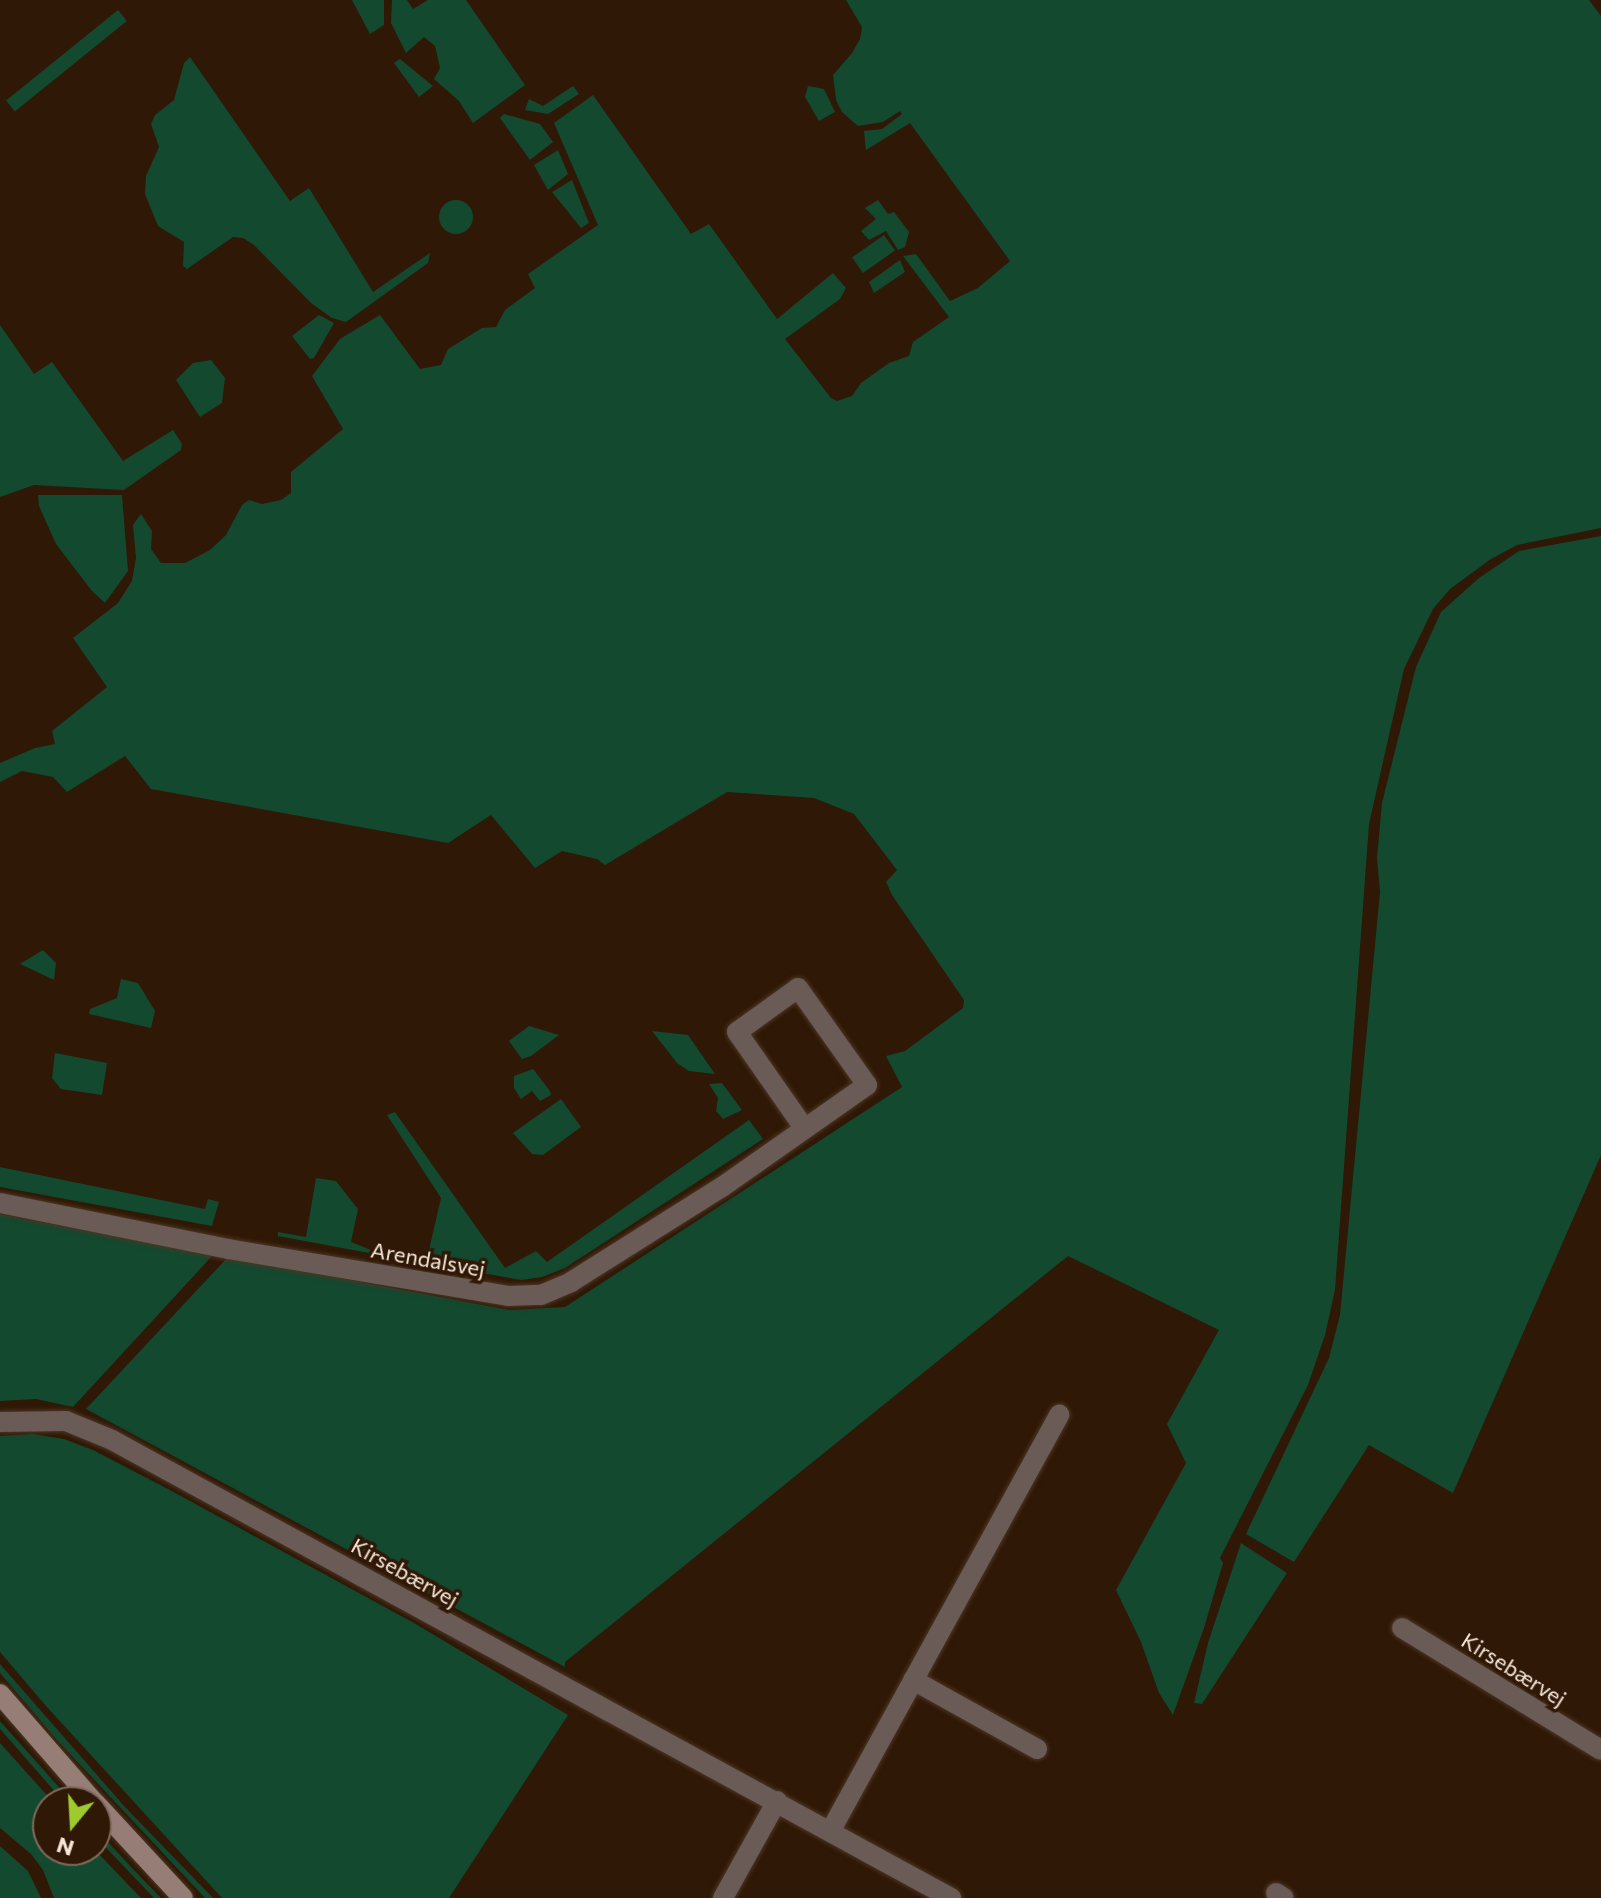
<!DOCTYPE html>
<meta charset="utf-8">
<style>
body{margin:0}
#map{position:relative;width:1601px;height:1898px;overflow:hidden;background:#2f1805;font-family:Commissioner,sans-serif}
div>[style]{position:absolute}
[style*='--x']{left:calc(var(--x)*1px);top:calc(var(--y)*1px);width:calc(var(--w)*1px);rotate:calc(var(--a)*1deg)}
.green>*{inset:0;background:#13492f;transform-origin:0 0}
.round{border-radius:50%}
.roads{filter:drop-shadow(0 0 2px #4b3523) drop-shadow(0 0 2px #4b3523)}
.street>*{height:20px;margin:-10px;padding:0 10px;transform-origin:10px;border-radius:10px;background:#6a5b56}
.secondary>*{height:20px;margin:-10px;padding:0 10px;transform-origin:10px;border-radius:10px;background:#967d76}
span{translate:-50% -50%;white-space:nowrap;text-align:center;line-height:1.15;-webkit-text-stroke:7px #2f1805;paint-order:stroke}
.street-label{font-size:22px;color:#f7e7db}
.north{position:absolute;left:32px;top:1786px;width:80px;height:80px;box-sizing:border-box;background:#2f1805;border:2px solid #7f6b5b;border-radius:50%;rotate:198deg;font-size:22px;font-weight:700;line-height:32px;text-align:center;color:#f7e7db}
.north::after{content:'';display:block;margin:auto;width:28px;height:36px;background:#9eca2e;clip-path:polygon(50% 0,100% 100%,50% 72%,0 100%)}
</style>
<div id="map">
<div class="green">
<i style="clip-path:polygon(352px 0,384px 0,384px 25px,370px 34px)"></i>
<i style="clip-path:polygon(392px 0,407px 0,413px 9px,428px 0,466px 0,525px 85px,473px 123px,459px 101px,434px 79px,440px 68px,435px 46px,424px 37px,406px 53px,391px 23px)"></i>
<i style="clip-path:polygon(846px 0,1589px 0,1601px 16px,1601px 528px,1517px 545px,1491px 559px,1450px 589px,1433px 609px,1404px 669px,1369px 824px,1335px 1290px,1325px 1335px,1308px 1385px,1220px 1558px,1223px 1563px,1204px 1628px,1173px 1715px,1159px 1693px,1141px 1642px,1116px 1590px,1186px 1463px,1167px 1424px,1219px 1330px,1068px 1256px,565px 1662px,565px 1667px,86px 1409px,228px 1257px,509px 1310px,565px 1307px,902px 1087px,886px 1056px,905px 1051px,963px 1008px,964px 1000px,892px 895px,886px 882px,897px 870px,854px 814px,814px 798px,727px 792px,605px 865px,597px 859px,562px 851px,535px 868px,491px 815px,448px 843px,151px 789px,125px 756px,67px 792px,53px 777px,22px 771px,0 782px,0 763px,35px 748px,55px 744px,52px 731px,107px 687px,73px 638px,118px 603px,132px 581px,136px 558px,133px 525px,141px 514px,152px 531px,151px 549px,161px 563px,185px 563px,210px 550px,226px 535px,242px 505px,249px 500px,262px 504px,281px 500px,291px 493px,291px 472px,343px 429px,312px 376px,340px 339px,380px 315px,420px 369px,441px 365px,448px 349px,482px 328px,496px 327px,505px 310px,535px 288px,528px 274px,598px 225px,554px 123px,593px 95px,691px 234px,709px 224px,777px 319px,833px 273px,846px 288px,840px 299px,785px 339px,831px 398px,837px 401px,852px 396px,861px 383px,889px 363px,909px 356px,913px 342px,949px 317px,903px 256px,916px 254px,950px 301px,978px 288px,1010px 261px,910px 123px,866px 150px,864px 131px,882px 129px,902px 114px,900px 111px,883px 122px,858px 126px,842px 112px,836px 100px,833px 75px,852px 53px,860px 39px,862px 27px)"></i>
<i style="left:118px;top:10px;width:14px;height:144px;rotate:51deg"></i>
<i style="clip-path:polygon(190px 57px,290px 201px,309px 188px,373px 292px,430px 253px,428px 263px,346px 322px,332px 318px,311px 303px,254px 245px,243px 238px,233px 237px,187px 269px,183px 266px,184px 242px,158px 226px,145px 194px,146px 176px,159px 147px,151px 124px,155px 115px,174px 100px,184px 63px)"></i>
<i style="clip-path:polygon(400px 59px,433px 86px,419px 97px,394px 63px)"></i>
<i style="clip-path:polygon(573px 86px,579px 94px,548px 114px,525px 110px,529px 99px,543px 106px)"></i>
<i style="clip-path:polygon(808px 86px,824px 89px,835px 112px,819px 121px,805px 97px)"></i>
<i style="clip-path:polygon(504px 114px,540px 124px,553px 142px,530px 160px,500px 118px)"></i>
<i style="clip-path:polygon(558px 150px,568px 174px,548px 190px,534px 165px)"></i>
<i style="clip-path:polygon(572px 180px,589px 223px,581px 228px,552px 192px)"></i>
<i style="clip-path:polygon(878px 200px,888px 214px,894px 212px,909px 232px,905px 247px,898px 250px,886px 231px,869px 240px,861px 231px,876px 219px,865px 208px)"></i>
<i class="round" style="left:439px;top:200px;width:34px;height:34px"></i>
<i style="left:884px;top:235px;width:19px;height:39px;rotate:55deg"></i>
<i style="clip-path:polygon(900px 260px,905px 272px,874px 293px,869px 282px)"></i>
<i style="clip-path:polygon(319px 315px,334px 323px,314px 358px,310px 359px,292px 336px)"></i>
<i style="clip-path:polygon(0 325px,34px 374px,52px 362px,123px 461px,173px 430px,182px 444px,181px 450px,124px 490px,34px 485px,0 497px)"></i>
<i style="clip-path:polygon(211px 360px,225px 378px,222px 403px,200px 417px,176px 380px,193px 363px)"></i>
<i style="clip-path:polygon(38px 495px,122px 495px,128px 571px,105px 603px,92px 591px,56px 544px,39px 506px)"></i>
<i style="clip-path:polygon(1601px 536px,1601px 1155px,1453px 1493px,1369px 1445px,1294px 1562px,1246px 1534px,1329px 1358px,1340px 1315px,1380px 892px,1377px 858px,1382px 803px,1416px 667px,1441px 612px,1479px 578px,1519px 551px)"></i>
<i style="clip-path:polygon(43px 950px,56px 963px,54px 980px,20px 964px)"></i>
<i style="clip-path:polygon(121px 979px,138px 983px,155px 1011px,151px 1028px,89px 1014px,90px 1009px,117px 998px)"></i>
<i style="clip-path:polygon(529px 1026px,559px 1035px,531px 1056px,522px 1059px,509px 1041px)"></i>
<i style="clip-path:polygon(652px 1031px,688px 1035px,715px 1074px,689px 1071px,677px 1063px)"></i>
<i style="clip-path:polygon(55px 1053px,107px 1063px,102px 1095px,61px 1089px,52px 1078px)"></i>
<i style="clip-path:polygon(533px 1069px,550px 1091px,551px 1095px,540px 1101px,532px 1091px,521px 1099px,514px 1088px,514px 1076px)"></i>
<i style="clip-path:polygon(722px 1083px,742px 1110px,723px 1119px,716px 1111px,718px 1098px,709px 1084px)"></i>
<i style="clip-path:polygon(561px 1099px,581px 1127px,543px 1155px,532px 1154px,513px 1133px)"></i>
<i style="clip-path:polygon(395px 1112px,505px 1268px,536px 1251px,547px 1262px,749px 1120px,763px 1139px,565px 1268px,542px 1277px,521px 1280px,426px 1263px,441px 1198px,387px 1115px)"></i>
<i style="clip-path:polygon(0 1167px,205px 1209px,208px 1199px,219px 1202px,212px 1226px,0 1187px)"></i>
<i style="clip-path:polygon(316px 1178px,336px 1181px,358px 1209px,351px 1242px,371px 1250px,369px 1253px,278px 1236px,278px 1232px,306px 1237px)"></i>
<i style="clip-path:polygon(0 1214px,213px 1255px,73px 1407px,36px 1399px,0 1401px)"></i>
<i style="clip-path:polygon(33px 1434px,64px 1439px,93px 1450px,168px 1489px,414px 1623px,568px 1715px,449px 1898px,222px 1898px,46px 1706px,0 1652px,0 1436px)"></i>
<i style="clip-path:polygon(1241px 1543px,1287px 1573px,1202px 1704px,1194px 1703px,1208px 1643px)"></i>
<i style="clip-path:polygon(0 1664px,125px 1807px,213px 1898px,205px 1898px,57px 1740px,0 1673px)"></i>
<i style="clip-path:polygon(0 1721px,34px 1759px,72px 1802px,64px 1802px,0 1729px)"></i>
<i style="clip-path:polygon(0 1743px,53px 1802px,48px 1802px,48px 1850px,95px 1850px,141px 1898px,54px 1898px,43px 1870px,31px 1854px,0 1828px)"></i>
<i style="clip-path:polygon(96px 1829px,133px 1869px,161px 1898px,154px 1898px,133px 1876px,96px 1837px)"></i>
<i style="clip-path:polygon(0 1846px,28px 1871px,41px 1898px,0 1898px)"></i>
</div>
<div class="roads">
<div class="street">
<i style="--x:0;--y:1203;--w:233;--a:11.4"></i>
<i style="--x:228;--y:1249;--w:284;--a:9.5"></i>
<i style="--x:508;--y:1296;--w:33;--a:-2"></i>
<i style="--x:541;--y:1295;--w:33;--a:-23"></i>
<i style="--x:571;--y:1282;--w:178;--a:-32.2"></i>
<i style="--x:722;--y:1187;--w:177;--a:-35.1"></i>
<i style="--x:867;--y:1085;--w:119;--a:-125.4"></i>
<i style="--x:798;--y:988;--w:75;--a:144.2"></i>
<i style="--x:737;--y:1032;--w:118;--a:55"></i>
<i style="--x:0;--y:1422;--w:66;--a:-0.9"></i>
<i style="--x:66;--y:1421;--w:50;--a:22.4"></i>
<i style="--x:112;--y:1440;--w:956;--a:28.63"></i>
<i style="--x:1402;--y:1628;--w:233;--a:31.5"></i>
<i style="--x:913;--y:1680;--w:142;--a:29.1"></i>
<i style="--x:831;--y:1830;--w:474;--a:-61.2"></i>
<i style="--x:1276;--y:1893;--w:9;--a:32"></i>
<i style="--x:723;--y:1898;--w:111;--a:-60.9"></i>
</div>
<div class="secondary">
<i style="--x:0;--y:1694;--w:143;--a:49"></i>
<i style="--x:96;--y:1804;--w:128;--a:47.2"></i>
</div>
</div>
<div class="street-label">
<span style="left:428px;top:1259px;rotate:10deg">Arendalsvej</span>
<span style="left:405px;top:1572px;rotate:29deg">Kirsebærvej</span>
<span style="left:1514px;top:1669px;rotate:32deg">Kirsebærvej</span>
</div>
<div class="north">N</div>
</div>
